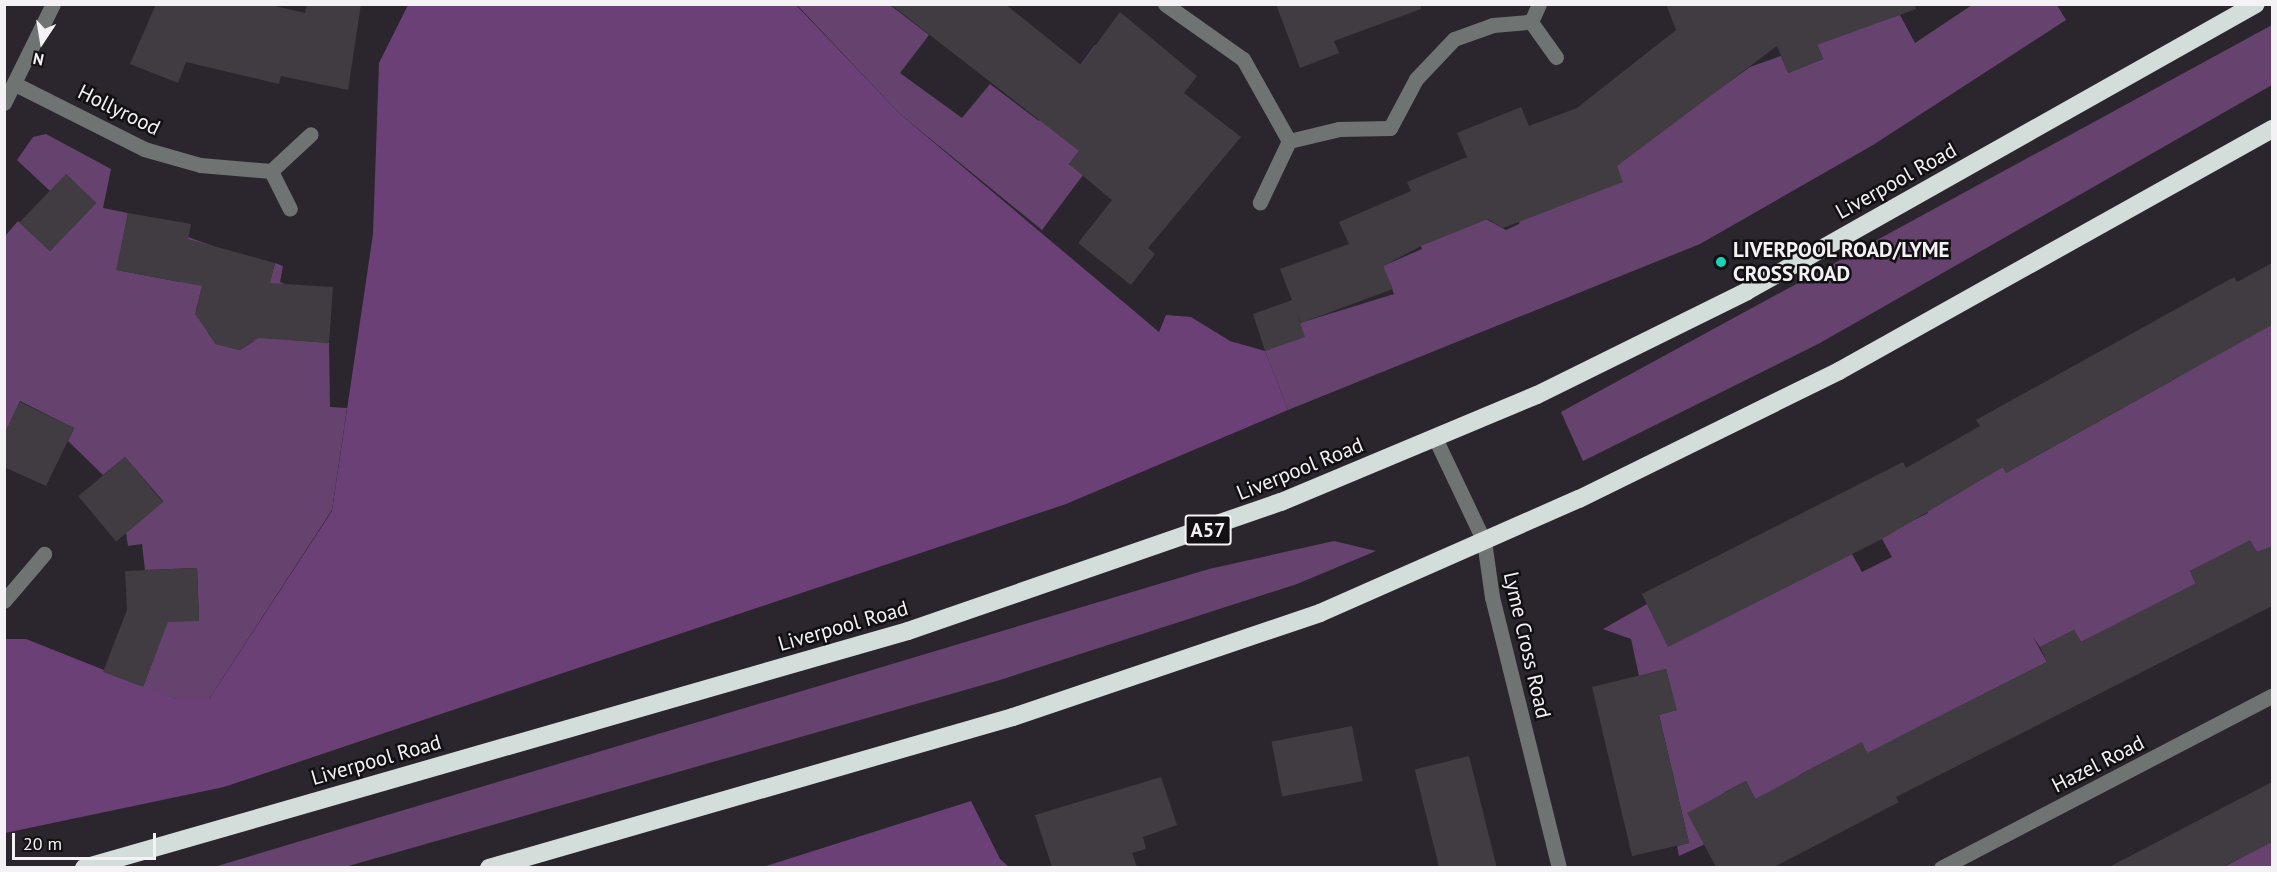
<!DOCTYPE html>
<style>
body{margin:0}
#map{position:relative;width:2277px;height:872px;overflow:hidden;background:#2b262d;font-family:"PT Sans",sans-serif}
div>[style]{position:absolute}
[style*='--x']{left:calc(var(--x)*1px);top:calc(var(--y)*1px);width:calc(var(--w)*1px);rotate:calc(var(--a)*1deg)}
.green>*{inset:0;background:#65436e}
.forest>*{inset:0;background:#6b4077}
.building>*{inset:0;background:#413c42;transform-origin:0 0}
.minor>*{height:15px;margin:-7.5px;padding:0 7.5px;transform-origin:7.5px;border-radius:7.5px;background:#6f7472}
.highway>*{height:18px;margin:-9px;padding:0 9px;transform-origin:9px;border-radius:9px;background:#d3deda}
.dots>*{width:16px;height:16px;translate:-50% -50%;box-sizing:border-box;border:3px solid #121013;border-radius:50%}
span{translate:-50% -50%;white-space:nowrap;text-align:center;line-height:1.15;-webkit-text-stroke:5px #121013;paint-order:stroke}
.shield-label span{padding:2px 4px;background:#121013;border:2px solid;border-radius:4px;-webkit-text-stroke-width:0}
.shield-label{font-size:20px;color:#f5f2f6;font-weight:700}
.street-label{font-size:21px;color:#f5f2f6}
.poi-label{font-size:21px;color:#f5f2f6;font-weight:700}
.left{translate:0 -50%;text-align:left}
.frame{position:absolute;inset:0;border:6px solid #f5f2f6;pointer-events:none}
.north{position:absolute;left:12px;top:12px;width:60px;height:60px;-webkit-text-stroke:4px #121013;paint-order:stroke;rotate:192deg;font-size:16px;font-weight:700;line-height:24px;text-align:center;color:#f5f2f6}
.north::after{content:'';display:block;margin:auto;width:21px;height:27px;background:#f5f2f6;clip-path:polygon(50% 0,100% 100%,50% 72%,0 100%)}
.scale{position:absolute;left:12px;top:833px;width:144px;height:27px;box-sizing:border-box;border:3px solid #f5f2f6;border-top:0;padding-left:8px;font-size:18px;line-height:21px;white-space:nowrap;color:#f5f2f6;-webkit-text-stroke:4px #121013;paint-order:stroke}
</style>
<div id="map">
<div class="green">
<i style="clip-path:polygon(797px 5px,890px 5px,929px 35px,900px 73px,962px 118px,990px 84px,1039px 121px,1095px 45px,1125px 68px,1120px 97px,1069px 164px,1083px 175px,1042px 230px,900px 114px)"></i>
<i style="clip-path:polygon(1972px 5px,2057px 5px,2066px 20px,1873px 145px,1700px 244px,1288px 410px,1265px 351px,1300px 323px,1394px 294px,1383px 266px,1422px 249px,1418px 239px,1486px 219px,1506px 230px,1519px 224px,1522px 213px,1622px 182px,1616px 163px,1750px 67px,1781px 56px,1788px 73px,1823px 59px,1816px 42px,1900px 15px,1915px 43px)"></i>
<i style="clip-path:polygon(2272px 25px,2272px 85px,1820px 343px,1583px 461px,1561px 412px)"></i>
<i style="clip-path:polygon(46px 134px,111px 169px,103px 208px,128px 213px,117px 270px,180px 282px,188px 237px,213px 246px,196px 310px,213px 315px,208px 333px,216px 344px,240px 350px,254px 341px,275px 263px,283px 266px,280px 282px,285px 284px,282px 339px,329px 343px,330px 407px,347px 408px,332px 510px,209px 699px,177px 699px,143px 687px,159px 644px,128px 623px,199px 620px,197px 568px,145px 570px,142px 544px,128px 546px,126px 533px,163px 501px,125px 457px,103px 475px,68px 441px,74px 428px,20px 401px,5px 433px,5px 236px,18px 221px,50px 251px,96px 203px,67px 175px,50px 191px,17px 160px,33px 137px)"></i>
<i style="clip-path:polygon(2272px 315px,2272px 568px,2263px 550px,2257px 552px,2250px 541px,2190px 571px,2196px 584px,2081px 642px,2074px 630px,2040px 647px,2033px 637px,2047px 662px,1893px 740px,1916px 787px,1869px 756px,1861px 743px,1801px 774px,1762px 812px,1746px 781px,1725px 792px,1721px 837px,1679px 856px,1677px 846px,1689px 843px,1659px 715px,1676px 710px,1666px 669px,1639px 676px,1631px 639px,1603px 629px,1647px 604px,1668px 646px,1852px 554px,1862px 572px,1892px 557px,1881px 537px,1928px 513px,1908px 473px,1949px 497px,2003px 467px,2006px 473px,2175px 379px)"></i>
<i style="clip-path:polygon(1334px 541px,1376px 551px,1297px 584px,1000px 680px,345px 867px,214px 867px,1209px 569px)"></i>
<i style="clip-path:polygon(2272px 841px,2272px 867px,2222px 868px,2237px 860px)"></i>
</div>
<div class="forest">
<i style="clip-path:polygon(408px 5px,796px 5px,900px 114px,1159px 332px,1166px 315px,1191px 317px,1230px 341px,1265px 351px,1288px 410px,1066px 504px,224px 787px,5px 833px,5px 639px,26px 639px,177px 699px,209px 699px,332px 511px,373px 234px,379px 63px)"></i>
<i style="clip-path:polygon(971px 801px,1000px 859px,1009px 867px,763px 867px)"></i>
</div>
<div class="building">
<i style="clip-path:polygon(156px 4px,266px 4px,305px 13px,307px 4px,361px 4px,348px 90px,281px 76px,279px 84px,186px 62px,178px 83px,130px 64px)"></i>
<i style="clip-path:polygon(890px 4px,1005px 4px,1081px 65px,1120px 12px,1197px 76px,1184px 93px,1241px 137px,1148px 248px,1155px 254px,1131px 285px,1078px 243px,1112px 200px,1069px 164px,1079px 151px)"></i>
<i style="clip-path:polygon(1276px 4px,1421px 4px,1421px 9px,1334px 41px,1339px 53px,1300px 68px)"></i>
<i style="clip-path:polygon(1666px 4px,1915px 4px,1916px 9px,1817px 45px,1823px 59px,1788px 73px,1777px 46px,1617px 166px,1623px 182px,1503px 228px,1488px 219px,1421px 246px,1383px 266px,1393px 289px,1301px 323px,1296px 310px,1305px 337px,1265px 351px,1253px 314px,1292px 300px,1280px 269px,1349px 244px,1339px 222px,1411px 191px,1407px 182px,1467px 157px,1457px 133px,1521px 107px,1529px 126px,1577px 108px,1676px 30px)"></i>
<i style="left:66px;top:174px;width:42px;height:67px;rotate:44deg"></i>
<i style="clip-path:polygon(128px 213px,191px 224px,188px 239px,275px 263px,270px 283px,333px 287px,329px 343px,258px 338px,240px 350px,216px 344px,195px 314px,202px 286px,116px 270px)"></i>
<i style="clip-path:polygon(2272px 263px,2272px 325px,2006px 473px,2003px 467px,1882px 539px,1668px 647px,1642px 594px,1903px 462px,1906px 468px,1980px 426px,1976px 420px,2021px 395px,2234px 277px,2237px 282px)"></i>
<i style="clip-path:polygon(20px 402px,74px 428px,46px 486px,4px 467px,4px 434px)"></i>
<i style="left:125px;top:457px;width:59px;height:61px;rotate:50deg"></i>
<i style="clip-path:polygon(2250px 540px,2257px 552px,2272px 546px,2272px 606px,1896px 797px,1899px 802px,1774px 867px,1716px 867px,1687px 813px,1746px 781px,1755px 799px,1862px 742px,1867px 753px,2047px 662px,2040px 647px,2074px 630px,2081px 642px,2196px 583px,2190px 571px)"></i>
<i style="clip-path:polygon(197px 568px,199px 621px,168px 622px,143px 687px,103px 672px,127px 610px,125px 571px)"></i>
<i style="clip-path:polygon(1666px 669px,1677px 710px,1659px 715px,1689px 843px,1632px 856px,1592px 687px)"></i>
<i style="left:1352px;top:726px;width:56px;height:82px;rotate:79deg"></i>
<i style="left:1469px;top:756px;width:114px;height:56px;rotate:76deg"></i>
<i style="clip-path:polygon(1161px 777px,1177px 825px,1143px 837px,1146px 849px,1132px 853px,1137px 867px,1052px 867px,1035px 815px)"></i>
<i style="clip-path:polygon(2272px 782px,2272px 842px,2223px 867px,2109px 867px)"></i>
</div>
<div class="minor">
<i style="--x:1165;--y:4;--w:95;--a:35.2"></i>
<i style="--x:1243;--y:59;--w:94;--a:60.7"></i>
<i style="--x:1289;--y:141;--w:68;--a:115.4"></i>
<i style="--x:1539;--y:4;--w:20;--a:114"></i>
<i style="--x:1531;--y:22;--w:43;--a:54.5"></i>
<i style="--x:17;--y:85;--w:142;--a:26.7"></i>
<i style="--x:144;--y:149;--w:58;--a:15.9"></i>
<i style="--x:200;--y:165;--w:71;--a:4.8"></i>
<i style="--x:271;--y:171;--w:42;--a:63.4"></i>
<i style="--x:4;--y:103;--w:110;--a:-63.7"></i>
<i style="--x:1289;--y:141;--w:51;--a:-13.5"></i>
<i style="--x:1339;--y:129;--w:51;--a:-1.1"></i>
<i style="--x:1390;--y:128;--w:55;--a:-62"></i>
<i style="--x:1416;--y:79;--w:55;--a:-46.5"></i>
<i style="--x:1454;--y:39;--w:41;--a:-19.7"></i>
<i style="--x:1493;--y:25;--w:38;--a:-5"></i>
<i style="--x:271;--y:171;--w:54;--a:-42.8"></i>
<i style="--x:1435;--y:438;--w:114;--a:64.6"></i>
<i style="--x:1484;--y:541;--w:57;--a:81.9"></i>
<i style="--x:1492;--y:597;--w:279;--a:76.1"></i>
<i style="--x:4;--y:601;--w:62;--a:-49.6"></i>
<i style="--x:1941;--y:868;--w:373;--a:-27.5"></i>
</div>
<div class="highway">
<i style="--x:84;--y:868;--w:857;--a:-16.05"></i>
<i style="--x:908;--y:631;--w:395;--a:-19.1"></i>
<i style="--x:1281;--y:502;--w:277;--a:-22.7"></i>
<i style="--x:1537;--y:395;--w:234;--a:-26.3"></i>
<i style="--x:1747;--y:291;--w:584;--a:-29.42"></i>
<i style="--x:489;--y:868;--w:545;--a:-16.08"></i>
<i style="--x:1013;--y:717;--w:324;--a:-18.7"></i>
<i style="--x:1320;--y:613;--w:283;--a:-23.8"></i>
<i style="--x:1579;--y:499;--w:290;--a:-26.2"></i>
<i style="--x:1839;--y:371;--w:496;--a:-29.2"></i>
</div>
<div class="dots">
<i style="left:1721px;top:262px;background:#1ad5b2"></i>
</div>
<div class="shield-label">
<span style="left:1208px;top:530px">A57</span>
</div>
<div class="street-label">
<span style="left:119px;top:110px;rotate:26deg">Hollyrood</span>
<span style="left:1896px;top:181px;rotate:-29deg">Liverpool Road</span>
<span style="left:1300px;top:469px;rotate:-22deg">Liverpool Road</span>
<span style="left:843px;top:626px;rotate:-16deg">Liverpool Road</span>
<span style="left:1527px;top:645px;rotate:77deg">Lyme Cross Road</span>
<span style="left:376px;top:760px;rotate:-16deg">Liverpool Road</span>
<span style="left:2098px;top:764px;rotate:-27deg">Hazel Road</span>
</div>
<div class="poi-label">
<span class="left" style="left:1733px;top:262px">LIVERPOOL ROAD/LYME<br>CROSS ROAD</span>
</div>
<div class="frame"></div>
<div class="north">N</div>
<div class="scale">20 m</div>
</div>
